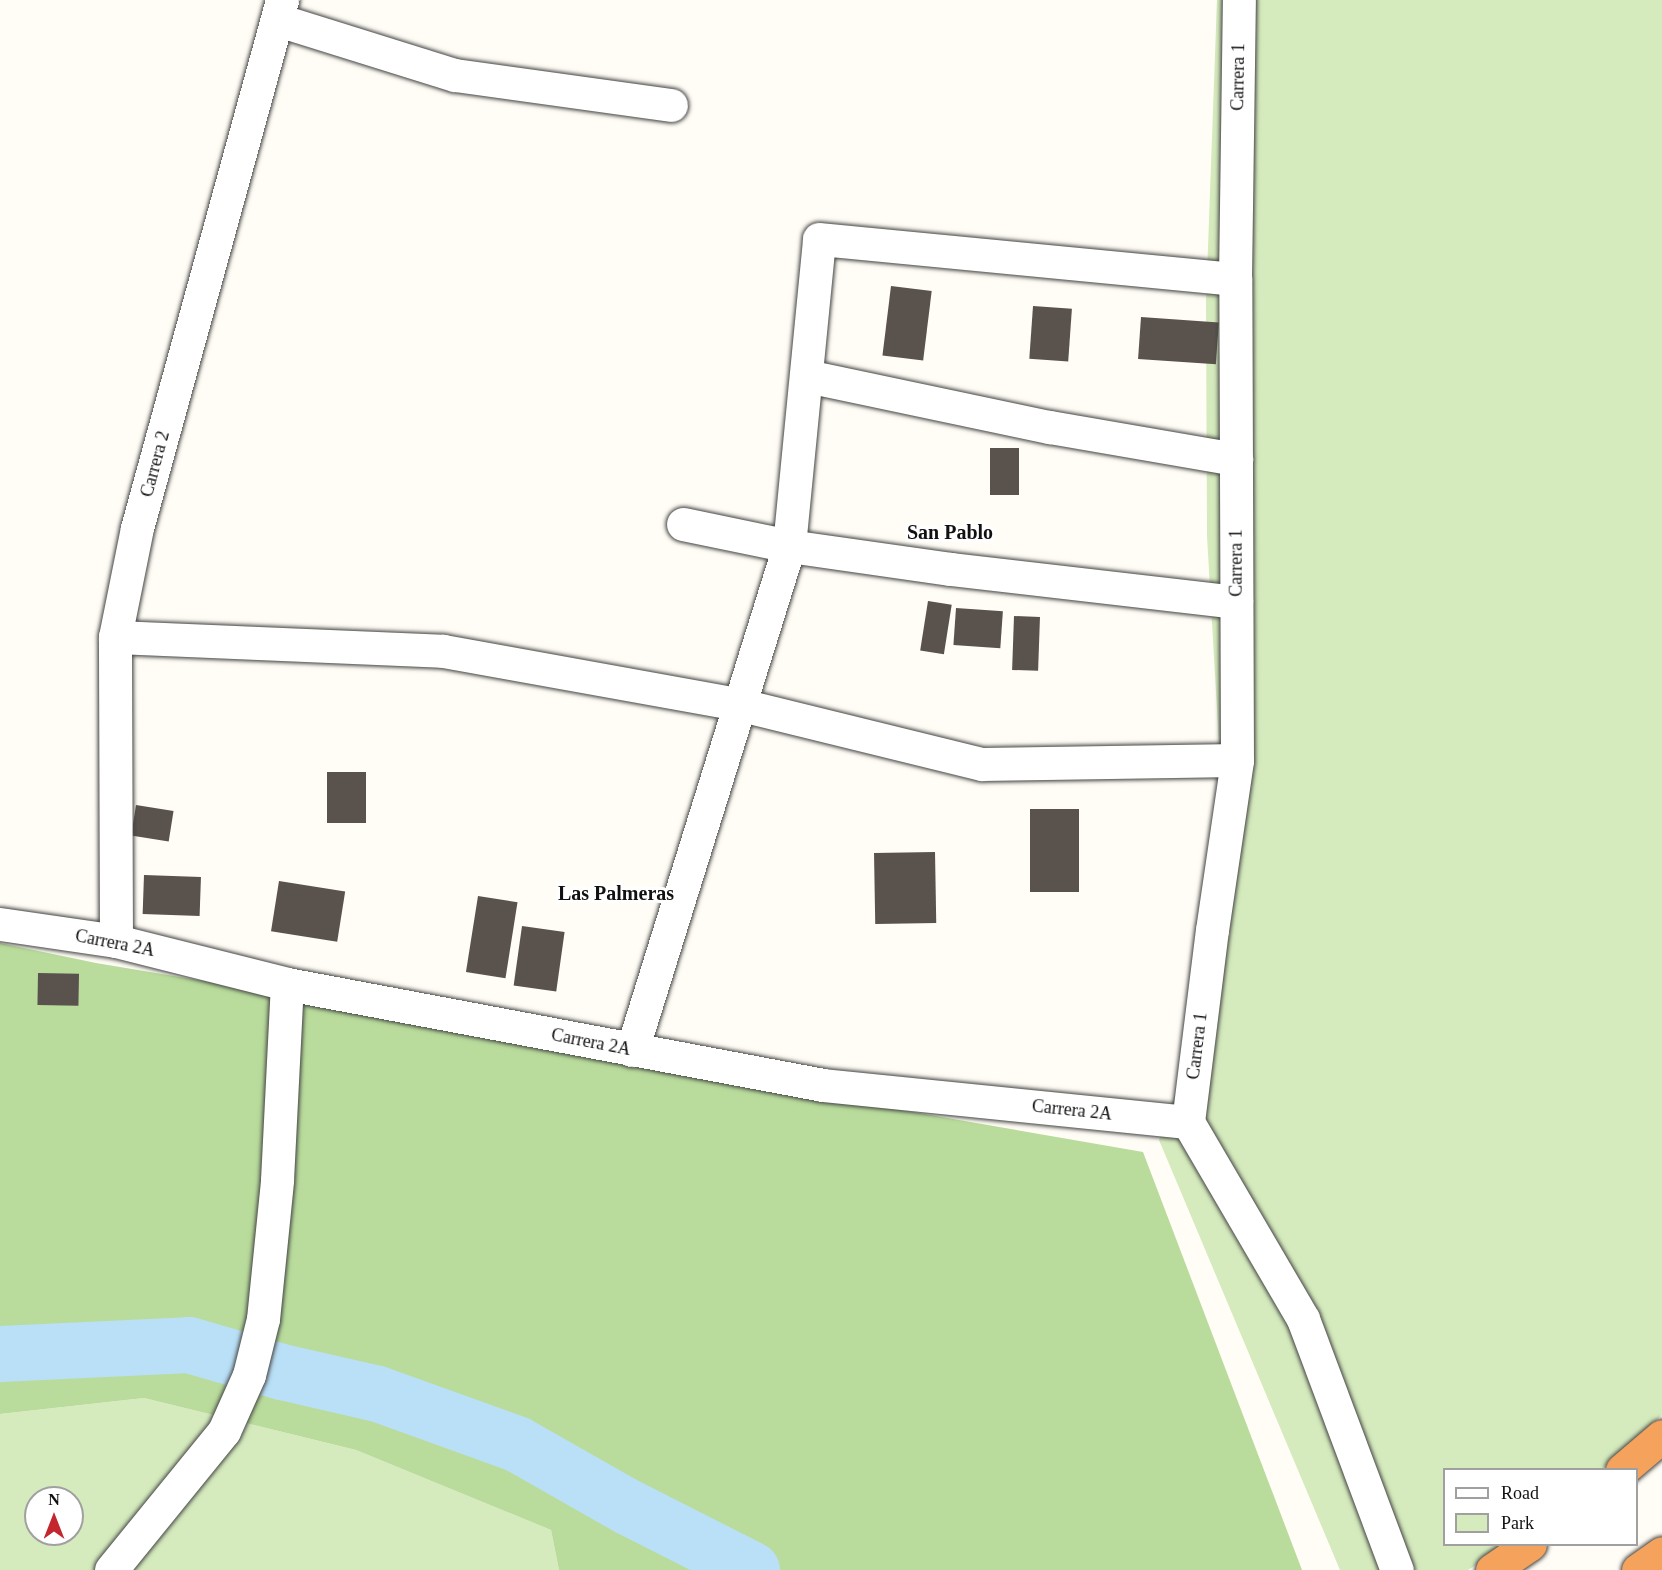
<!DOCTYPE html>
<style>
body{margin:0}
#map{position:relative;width:1662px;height:1570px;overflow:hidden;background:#fffdf5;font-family:Georgia,serif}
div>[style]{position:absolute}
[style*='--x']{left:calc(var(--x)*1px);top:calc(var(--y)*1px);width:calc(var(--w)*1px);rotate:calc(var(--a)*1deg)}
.green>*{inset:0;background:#d5ebbd}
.forest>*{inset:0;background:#b9dc9c}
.river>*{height:56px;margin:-28px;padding:0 28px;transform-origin:28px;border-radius:28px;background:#b9e0f7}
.building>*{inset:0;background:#5a524d;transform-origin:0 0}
.roads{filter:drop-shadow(0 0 2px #444) drop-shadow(0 0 2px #444)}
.minor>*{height:33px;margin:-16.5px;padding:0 16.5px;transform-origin:16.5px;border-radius:16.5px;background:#fff}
.highway>*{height:33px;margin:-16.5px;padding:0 16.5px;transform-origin:16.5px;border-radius:16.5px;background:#f5a25d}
span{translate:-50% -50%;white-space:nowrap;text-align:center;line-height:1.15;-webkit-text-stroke:6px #fff;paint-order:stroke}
.street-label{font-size:18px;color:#111}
.neighbourhood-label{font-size:20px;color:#111;font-weight:700}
.legend{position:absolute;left:1443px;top:1468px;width:195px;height:78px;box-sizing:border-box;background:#fff;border:2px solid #a0a0a0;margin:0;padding:8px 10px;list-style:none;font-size:18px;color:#111}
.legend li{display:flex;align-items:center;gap:12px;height:30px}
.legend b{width:30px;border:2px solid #a0a0a0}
.north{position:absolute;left:24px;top:1486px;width:60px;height:60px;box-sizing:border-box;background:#fff;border:2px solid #a0a0a0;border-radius:50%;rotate:0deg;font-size:16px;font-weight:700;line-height:24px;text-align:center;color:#111}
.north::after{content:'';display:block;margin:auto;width:21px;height:27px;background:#c4262e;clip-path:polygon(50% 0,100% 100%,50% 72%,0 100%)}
</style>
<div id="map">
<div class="green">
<i style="clip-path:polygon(1217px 0,1662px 0,1662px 1415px,1602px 1469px,1444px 1470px,1444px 1544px,1506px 1545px,1468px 1570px,1340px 1570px,1159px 1140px,1230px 934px,1207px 536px,1206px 302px)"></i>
<i style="clip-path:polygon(evenodd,144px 1398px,356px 1450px,551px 1530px,559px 1570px,0 1570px,0 1414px,144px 1398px,36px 1498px,72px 1498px,72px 1534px,36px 1534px,36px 1498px)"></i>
</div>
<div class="forest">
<i style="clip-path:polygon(0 943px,96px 963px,360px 1007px,655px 1067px,1143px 1152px,1302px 1570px,559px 1570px,551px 1530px,356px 1450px,144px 1398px,0 1414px)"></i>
</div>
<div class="river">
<i style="--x:0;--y:1354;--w:189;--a:-2.7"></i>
<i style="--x:189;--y:1345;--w:97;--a:16.2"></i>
<i style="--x:282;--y:1372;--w:98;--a:12.9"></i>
<i style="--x:378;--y:1394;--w:148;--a:19.8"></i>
<i style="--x:517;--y:1444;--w:128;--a:29.6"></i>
<i style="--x:628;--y:1507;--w:139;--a:26.9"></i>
</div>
<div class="building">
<i style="left:891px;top:286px;width:41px;height:70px;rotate:7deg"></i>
<i style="left:1033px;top:306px;width:39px;height:53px;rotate:4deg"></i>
<i style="left:1141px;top:317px;width:78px;height:42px;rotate:4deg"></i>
<i style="left:990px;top:448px;width:29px;height:47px"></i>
<i style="left:928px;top:601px;width:24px;height:50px;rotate:9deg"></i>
<i style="left:956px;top:608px;width:47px;height:37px;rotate:4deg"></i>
<i style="left:1014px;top:616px;width:26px;height:54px;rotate:2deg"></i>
<i style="left:327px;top:772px;width:39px;height:51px"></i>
<i style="left:136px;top:805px;width:38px;height:31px;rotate:9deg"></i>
<i style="left:1030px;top:809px;width:49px;height:83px"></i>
<i style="left:935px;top:852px;width:71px;height:61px;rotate:89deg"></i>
<i style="left:144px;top:875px;width:57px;height:39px;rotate:2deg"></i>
<i style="left:279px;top:881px;width:67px;height:51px;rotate:9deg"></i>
<i style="left:478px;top:896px;width:40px;height:77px;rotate:9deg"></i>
<i style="left:522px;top:926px;width:43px;height:60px;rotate:8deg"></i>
<i style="left:38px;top:973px;width:41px;height:32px;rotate:1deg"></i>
</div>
<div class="roads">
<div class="minor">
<i style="--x:278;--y:20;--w:185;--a:17.3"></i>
<i style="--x:455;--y:75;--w:218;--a:7.9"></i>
<i style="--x:807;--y:376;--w:248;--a:11.9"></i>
<i style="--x:1050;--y:427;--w:189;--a:9.8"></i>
<i style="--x:683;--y:524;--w:108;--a:11.7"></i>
<i style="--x:789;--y:546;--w:164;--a:8.1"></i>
<i style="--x:951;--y:569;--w:287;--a:6.6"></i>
<i style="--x:115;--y:637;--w:328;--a:2.4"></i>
<i style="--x:443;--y:651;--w:299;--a:10.2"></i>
<i style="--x:737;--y:704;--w:252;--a:13.8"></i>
<i style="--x:982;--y:764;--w:255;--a:-0.9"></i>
<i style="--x:0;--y:924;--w:117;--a:8.3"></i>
<i style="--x:116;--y:941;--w:176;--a:14.1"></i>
<i style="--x:287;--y:984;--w:545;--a:10.67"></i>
<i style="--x:823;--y:1085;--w:367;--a:5.8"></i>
<i style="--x:116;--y:941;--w:304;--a:-90.2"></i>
<i style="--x:115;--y:637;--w:111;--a:-78.6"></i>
<i style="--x:137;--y:528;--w:548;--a:-74.64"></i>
<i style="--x:632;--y:1050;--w:528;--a:-72.7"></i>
<i style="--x:789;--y:546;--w:308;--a:-84.4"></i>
<i style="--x:819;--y:239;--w:418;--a:5.5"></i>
<i style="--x:1188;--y:1122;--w:193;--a:-82.9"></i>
<i style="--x:1212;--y:930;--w:172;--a:-81.6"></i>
<i style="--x:1237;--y:760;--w:481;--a:-90.2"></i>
<i style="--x:1235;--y:279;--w:279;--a:-89.2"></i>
<i style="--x:1188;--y:1122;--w:228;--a:59.7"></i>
<i style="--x:1303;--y:1319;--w:268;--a:69.5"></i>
<i style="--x:111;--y:1570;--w:179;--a:-50.9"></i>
<i style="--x:224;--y:1431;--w:61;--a:-65.9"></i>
<i style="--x:249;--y:1375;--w:58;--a:-76"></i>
<i style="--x:263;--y:1319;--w:140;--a:-84.2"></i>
<i style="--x:277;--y:1180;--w:196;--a:-87.1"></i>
</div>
<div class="highway">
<i style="--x:1622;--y:1470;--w:52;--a:-40.4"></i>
<i style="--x:1492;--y:1570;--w:46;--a:-34.4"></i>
<i style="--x:1638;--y:1570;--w:29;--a:-35"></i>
</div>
</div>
<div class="street-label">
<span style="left:1238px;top:77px;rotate:-89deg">Carrera 1</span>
<span style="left:155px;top:464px;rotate:-75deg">Carrera 2</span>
<span style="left:1236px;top:563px;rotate:-90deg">Carrera 1</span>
<span style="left:115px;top:943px;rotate:11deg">Carrera 2A</span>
<span style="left:591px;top:1042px;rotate:11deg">Carrera 2A</span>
<span style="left:1197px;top:1046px;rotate:-83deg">Carrera 1</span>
<span style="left:1072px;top:1110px;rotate:6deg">Carrera 2A</span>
</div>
<div class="neighbourhood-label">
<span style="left:950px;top:532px">San Pablo</span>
<span style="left:616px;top:893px">Las Palmeras</span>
</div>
<ul class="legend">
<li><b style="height:8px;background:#fff"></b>Road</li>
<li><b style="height:16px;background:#d5ebbd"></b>Park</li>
</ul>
<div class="north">N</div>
</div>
